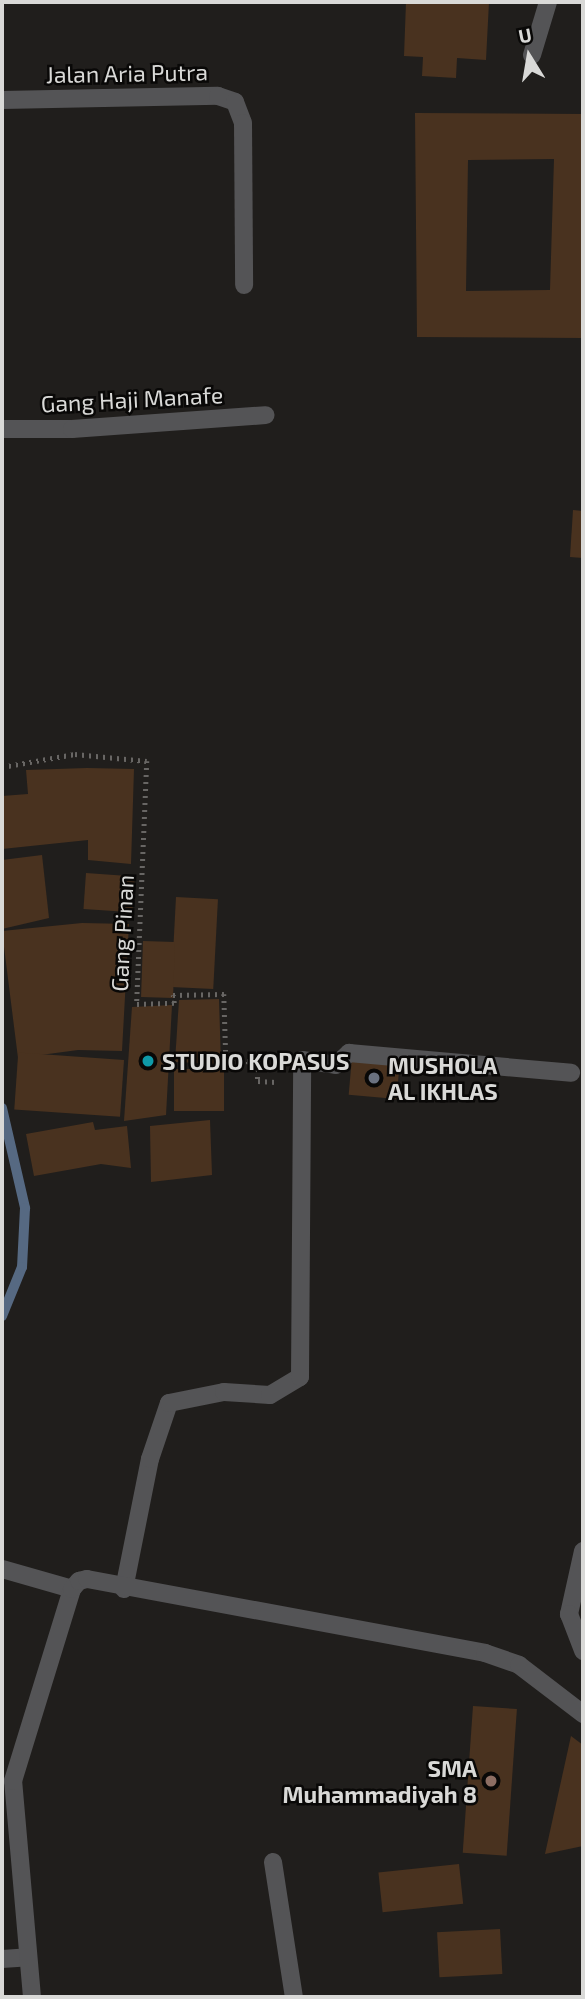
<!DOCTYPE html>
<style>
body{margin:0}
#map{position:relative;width:585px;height:1999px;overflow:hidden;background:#201e1c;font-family:"Exo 2",sans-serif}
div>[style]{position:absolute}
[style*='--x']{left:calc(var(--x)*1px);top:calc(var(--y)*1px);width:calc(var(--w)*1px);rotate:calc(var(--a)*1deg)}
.stream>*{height:10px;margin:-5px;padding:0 5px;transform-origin:5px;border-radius:5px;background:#566982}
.building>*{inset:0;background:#49321f;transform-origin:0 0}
.path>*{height:4.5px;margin-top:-2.25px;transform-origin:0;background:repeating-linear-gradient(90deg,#686664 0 2px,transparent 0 7px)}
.minor>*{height:18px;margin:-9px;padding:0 9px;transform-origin:9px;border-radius:9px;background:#545456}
.dots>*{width:19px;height:19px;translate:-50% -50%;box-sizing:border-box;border:4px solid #090807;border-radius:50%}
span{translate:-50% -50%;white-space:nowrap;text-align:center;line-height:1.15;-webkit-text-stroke:5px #090807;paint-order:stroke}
.street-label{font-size:23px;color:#d9d9d7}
.poi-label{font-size:23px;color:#d9d9d7;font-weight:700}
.left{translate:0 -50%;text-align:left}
.right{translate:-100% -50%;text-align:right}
.frame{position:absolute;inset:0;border:4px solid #d9d9d7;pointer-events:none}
.north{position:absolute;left:494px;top:21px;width:70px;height:70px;-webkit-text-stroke:5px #090807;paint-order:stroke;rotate:349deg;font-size:19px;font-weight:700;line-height:28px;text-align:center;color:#d9d9d7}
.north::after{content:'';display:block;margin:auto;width:24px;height:32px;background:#d9d9d7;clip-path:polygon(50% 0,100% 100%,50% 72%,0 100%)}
</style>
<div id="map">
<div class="stream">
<i style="--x:2;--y:1108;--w:103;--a:77"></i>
<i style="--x:25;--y:1208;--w:59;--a:92.9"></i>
<i style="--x:22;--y:1267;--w:53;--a:112.2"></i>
</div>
<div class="building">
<i style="clip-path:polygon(406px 2px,489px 2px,486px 60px,457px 58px,456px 78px,422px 76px,423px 57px,404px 56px)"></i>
<i style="clip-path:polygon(evenodd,415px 113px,583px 114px,583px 338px,417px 337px,415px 113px,554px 159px,550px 290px,466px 291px,468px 160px,554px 159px)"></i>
<i style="clip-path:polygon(573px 510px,583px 511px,583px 558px,570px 557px)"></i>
<i style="clip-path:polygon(87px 768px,134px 769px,131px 864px,88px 860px,88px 840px,2px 849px,2px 796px,28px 794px,26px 770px)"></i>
<i style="clip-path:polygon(42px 855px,49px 918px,2px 929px,2px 860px)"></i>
<i style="left:86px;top:873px;width:49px;height:36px;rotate:4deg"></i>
<i style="left:176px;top:897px;width:42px;height:90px;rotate:3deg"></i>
<i style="clip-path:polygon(82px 923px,129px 924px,122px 1051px,78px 1050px,18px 1058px,2px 931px)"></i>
<i style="left:143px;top:941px;width:32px;height:56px;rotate:2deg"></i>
<i style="clip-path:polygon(219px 999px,221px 1064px,175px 1062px,179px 1000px)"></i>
<i style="clip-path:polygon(172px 1005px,166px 1115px,124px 1121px,132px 1007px)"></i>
<i style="left:352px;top:1057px;width:48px;height:38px;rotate:5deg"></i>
<i style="left:124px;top:1060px;width:57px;height:106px;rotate:94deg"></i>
<i style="left:174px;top:1069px;width:50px;height:42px"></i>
<i style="clip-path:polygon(210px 1120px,212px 1175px,151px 1182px,150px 1126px)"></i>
<i style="clip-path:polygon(93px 1122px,95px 1130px,127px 1126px,131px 1168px,101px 1164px,34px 1176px,26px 1134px)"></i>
<i style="left:473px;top:1706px;width:44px;height:147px;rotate:4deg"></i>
<i style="clip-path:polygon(571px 1736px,583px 1745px,583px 1846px,545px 1854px)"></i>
<i style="left:459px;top:1864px;width:40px;height:81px;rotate:84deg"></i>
<i style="left:500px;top:1929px;width:45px;height:63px;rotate:87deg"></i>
</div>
<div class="path">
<i style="--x:2;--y:767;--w:74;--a:-10.1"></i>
<i style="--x:75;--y:754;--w:72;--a:5.6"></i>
<i style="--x:147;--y:761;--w:243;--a:92.4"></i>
<i style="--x:137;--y:1004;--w:37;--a:-2"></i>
<i style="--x:174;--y:1003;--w:8;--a:-97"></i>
<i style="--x:173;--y:995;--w:51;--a:-1.1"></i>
<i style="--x:224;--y:994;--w:63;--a:88.2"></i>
<i style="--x:226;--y:1057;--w:32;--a:11"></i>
<i style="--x:257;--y:1063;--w:18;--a:87"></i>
<i style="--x:258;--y:1081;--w:18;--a:3"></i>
</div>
<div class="minor">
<i style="--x:532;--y:55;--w:55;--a:-73.2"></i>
<i style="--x:2;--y:100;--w:216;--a:-1.1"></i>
<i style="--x:218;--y:96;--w:18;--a:19"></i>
<i style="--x:235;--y:102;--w:22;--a:69"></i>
<i style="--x:243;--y:123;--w:162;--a:89.6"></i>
<i style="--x:2;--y:429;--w:70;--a:0"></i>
<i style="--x:72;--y:429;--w:194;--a:-4.1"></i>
<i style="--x:583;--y:1551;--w:65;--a:102.5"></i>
<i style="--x:569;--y:1614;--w:40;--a:69"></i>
<i style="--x:2;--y:1569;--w:73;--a:15.9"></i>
<i style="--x:124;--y:1589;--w:133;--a:-78.7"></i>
<i style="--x:150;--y:1459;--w:59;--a:-71.3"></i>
<i style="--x:169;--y:1403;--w:56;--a:-11.3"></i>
<i style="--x:224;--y:1392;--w:46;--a:3.7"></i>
<i style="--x:270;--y:1395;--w:35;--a:-31"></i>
<i style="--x:300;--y:1377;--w:317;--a:-89.6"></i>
<i style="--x:302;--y:1060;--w:34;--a:8"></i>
<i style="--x:336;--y:1065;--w:18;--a:-43"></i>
<i style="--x:349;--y:1053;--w:223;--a:5.1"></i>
<i style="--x:273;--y:1862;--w:137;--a:81.2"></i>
<i style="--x:2;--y:1959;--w:26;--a:-4"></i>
<i style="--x:32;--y:1997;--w:217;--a:-95"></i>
<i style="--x:13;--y:1781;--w:201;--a:-72.9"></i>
<i style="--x:72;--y:1589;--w:11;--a:-49"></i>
<i style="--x:79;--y:1581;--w:8;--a:-14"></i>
<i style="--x:87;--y:1579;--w:405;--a:10.5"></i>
<i style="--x:485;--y:1653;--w:36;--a:19"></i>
<i style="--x:519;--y:1665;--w:81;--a:37.4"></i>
</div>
<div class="dots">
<i style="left:148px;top:1061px;background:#0f9aa8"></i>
<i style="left:374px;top:1078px;background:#6b7280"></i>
<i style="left:491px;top:1781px;background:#8d6e63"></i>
</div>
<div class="street-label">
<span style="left:127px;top:73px;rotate:-1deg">Jalan Aria Putra</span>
<span style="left:132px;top:399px;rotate:-3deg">Gang Haji Manafe</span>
<span style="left:122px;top:933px;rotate:-87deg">Gang Pinan</span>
</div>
<div class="poi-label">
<span class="left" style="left:162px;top:1061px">STUDIO KOPASUS</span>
<span class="left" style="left:388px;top:1078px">MUSHOLA<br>AL IKHLAS</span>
<span class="right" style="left:477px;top:1781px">SMA<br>Muhammadiyah 8</span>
</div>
<div class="frame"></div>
<div class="north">U</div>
</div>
